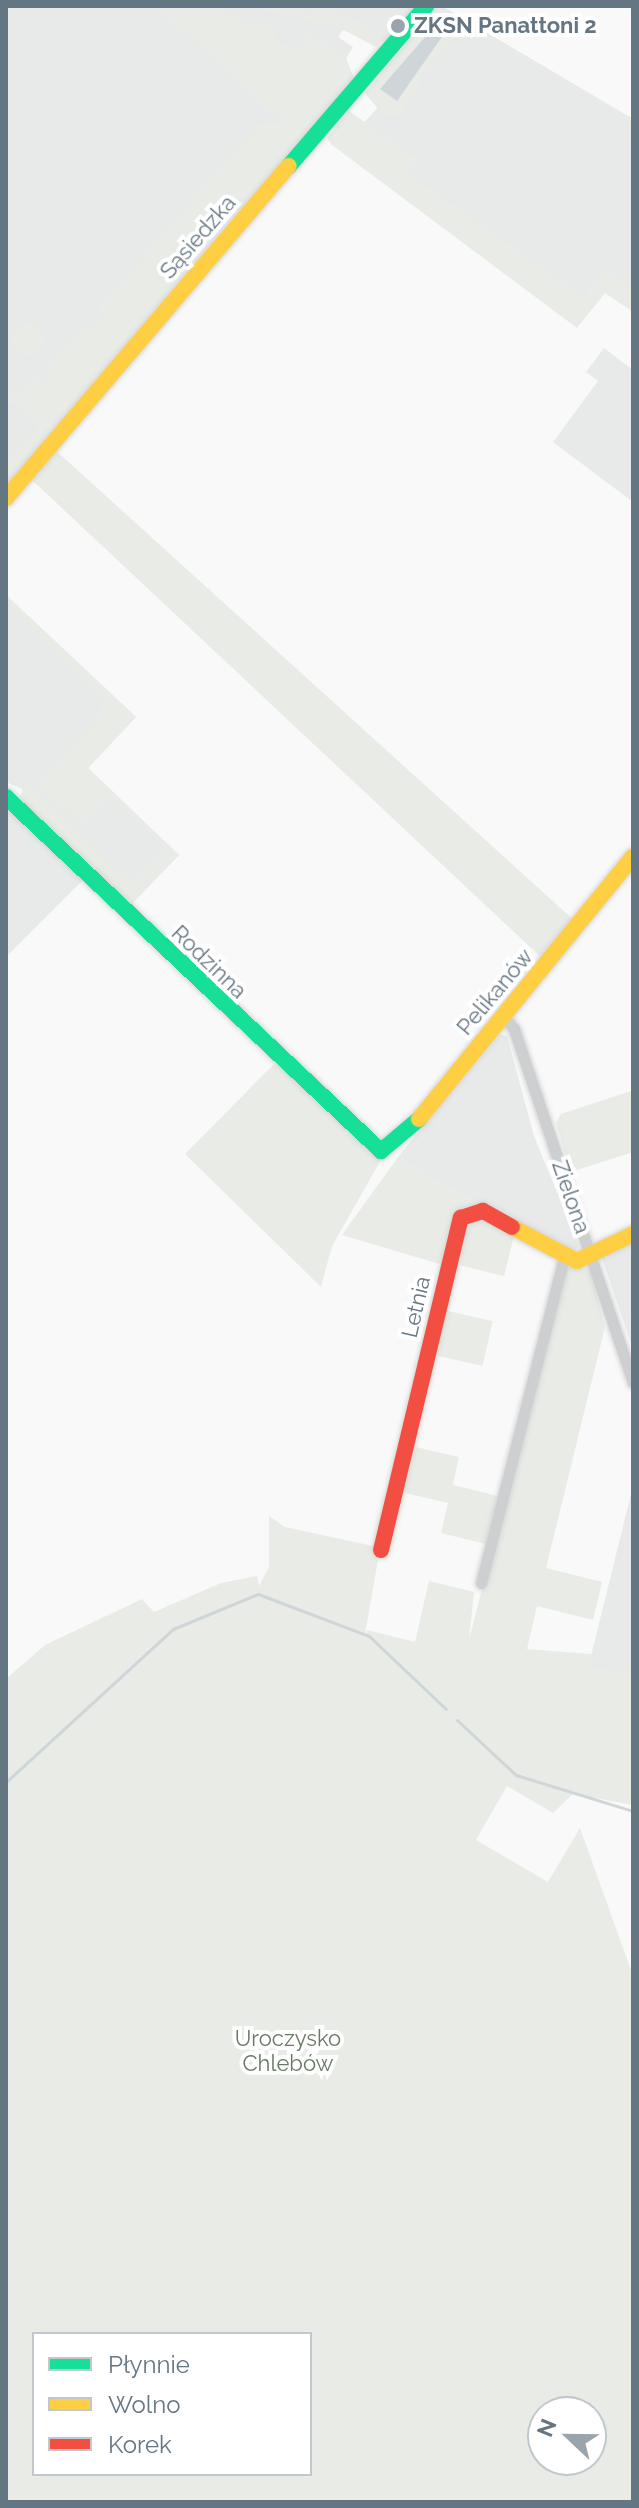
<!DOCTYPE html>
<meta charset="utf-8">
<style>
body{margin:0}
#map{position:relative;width:639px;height:2508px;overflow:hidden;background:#f9f9f9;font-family:Raleway,sans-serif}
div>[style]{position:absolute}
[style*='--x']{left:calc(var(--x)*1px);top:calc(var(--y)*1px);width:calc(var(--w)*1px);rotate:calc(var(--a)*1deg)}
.built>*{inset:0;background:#e8e9e9}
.green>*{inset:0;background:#e8ebe6;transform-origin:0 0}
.round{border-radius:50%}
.water>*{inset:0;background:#ced6d9}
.stream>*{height:3px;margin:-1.5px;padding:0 1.5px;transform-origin:1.5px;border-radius:1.5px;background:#ced6d9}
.roads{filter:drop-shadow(0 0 2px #d5d6d7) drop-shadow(0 0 2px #d5d6d7)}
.street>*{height:11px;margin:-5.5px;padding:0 5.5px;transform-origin:5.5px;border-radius:5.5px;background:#cecfd0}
.fast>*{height:16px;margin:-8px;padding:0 8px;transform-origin:8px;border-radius:8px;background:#16e098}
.slow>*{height:16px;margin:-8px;padding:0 8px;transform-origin:8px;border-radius:8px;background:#ffcf43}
.jam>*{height:16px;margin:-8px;padding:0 8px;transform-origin:8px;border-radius:8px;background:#f24e42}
.dots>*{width:22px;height:22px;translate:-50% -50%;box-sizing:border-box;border:4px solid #fff;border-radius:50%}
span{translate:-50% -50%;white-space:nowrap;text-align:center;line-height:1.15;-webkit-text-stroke:8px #fff;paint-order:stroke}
.poi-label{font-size:22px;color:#657683;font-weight:700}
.left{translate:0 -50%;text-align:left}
.street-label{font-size:22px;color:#657683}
.park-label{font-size:22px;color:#687a64}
.frame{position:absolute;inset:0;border:8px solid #657683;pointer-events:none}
.legend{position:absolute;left:32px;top:2332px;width:280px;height:144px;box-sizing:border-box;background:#fff;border:2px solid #c1c8cd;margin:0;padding:10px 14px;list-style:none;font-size:24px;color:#657683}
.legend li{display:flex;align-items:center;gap:16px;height:40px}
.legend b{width:40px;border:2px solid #c1c8cd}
.north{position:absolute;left:527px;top:2396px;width:80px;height:80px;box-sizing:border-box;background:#fff;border:2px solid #c1c8cd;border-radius:50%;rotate:292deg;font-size:22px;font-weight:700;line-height:32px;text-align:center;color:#657683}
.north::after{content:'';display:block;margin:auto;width:28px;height:36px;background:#99a4ac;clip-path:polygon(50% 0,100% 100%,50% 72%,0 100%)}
</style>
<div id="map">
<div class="built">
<i style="clip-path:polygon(6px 6px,416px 6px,384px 42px,343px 30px,338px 37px,353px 47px,346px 58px,353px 78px,6px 467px)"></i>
<i style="clip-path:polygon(442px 6px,633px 119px,633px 309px,605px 290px,582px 320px,403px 187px,363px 124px,385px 99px,371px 88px)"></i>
<i style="clip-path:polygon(604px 348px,633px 370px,633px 502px,553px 442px,598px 381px,586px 372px)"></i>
<i style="clip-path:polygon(6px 595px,136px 717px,88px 768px,179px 855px,132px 904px,23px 799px,22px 789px,6px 782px)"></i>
<i style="clip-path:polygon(6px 807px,85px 878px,6px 957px)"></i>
<i style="clip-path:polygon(500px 1034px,507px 1036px,534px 1136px,579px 1246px,572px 1254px,403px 1162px,401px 1153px)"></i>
<i style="clip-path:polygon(633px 1240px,633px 1349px,601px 1256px)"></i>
<i style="clip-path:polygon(633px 1486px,633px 1676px,588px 1668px)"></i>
</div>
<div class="green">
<i style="clip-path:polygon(154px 6px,217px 6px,240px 22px,275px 26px,276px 44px,304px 47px,309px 31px,344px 56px,330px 73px,333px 76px,345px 57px,355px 80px,6px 488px,6px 463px,38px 427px,12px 402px,6px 408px,6px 401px,17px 388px,24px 394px,27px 379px,39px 377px,46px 385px,54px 375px,45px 370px,86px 323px,91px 327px,102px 314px,97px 310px,213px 175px,259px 124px,283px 122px)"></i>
<i style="clip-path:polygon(243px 6px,293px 6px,307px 15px,313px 6px,333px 6px,345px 17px,338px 27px)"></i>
<i style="clip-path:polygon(412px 6px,417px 6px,376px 47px,340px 28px,349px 16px,383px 36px)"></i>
<i style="clip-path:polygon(438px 6px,633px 119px,633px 124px,486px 35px,450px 25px,380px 88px,398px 101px,449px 27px,459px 34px,422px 76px,415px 100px,408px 96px,404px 114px,384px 116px,365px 93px)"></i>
<i style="clip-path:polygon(349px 111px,417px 159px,408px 173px,583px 297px,604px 269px,633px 289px,633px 312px,605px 293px,577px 328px,332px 145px,327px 138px)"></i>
<i class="round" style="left:11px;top:322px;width:34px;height:34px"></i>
<i style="clip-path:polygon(53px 448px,577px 923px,545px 961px,32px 480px)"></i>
<i style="clip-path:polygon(6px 595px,136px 717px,88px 768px,179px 855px,128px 907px,18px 799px,27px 784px,132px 883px,165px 849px,109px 796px,82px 825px,38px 784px,98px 717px,103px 698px,18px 617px)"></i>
<i style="clip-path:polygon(276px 1062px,382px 1158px,332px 1246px,321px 1287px,185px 1154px)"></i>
<i style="clip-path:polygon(631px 1091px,633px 1152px,571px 1172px,556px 1123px,561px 1114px)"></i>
<i style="clip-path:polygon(401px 1153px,403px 1162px,486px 1207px,473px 1207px,443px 1265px,342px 1235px)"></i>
<i style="clip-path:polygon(476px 1217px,514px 1236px,504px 1276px,455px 1264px,463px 1226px)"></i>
<i style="clip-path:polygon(evenodd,572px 1266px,590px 1270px,605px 1327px,546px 1568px,602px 1582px,593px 1620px,537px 1606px,527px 1649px,591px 1654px,589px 1668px,633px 1676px,633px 1805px,573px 1794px,553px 1813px,507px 1786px,476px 1840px,548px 1882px,580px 1828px,633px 1976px,633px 2502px,6px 2502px,6px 1679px,45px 1645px,142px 1599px,154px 1612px,221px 1583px,257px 1576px,259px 1586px,269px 1567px,269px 1516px,285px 1527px,373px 1546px,378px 1560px,364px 1639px,367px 1630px,415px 1642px,429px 1581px,474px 1592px,469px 1640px,563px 1271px,572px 1266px,34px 2334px,310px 2334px,310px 2474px,34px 2474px,34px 2334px,572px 1266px,543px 2412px,591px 2412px,591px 2460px,543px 2460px,543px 2412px)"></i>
<i style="left:444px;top:1310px;width:50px;height:46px;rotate:13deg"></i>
<i style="clip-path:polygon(411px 1446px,459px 1457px,453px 1485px,498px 1496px,486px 1544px,441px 1533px,448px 1503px,401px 1492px)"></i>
</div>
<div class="water">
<i style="clip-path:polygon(444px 15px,453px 21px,397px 101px,380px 89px)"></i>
</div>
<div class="stream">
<i style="--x:457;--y:1720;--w:81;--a:43"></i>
<i style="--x:516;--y:1775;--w:122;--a:17.1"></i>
<i style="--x:6;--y:1782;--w:226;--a:-42.5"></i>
<i style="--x:173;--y:1629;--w:92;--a:-22.4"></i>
<i style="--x:258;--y:1594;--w:119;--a:20.7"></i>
<i style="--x:369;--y:1636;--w:106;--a:43.5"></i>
</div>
<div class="roads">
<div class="street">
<i style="--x:503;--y:1015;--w:18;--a:52"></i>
<i style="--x:514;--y:1029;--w:373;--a:71.4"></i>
<i style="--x:481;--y:1583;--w:336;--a:-75.7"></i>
</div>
<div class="fast">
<i style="--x:289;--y:166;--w:211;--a:-49.4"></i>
<i style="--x:6;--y:797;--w:516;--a:43.35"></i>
<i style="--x:381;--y:1151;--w:50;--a:-40.1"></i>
</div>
<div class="slow">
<i style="--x:6;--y:498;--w:436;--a:-49.6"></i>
<i style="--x:419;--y:1119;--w:338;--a:-50.8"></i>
<i style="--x:512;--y:1227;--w:73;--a:27.6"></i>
<i style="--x:577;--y:1261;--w:62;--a:-25.7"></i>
</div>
<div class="jam">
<i style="--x:381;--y:1550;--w:342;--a:-76.5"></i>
<i style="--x:461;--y:1218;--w:23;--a:-18"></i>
<i style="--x:483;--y:1211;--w:33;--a:29"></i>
</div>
</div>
<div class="dots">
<i style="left:398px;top:26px;background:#99a4ac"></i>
</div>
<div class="poi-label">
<span class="left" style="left:414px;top:26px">ZKSN Panattoni 2</span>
</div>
<div class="street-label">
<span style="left:198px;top:237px;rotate:-49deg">Sąsiedzka</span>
<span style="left:209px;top:962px;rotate:44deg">Rodzinna</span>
<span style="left:495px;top:992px;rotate:-50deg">Pelikanów</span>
<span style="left:571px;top:1197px;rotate:71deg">Zielona</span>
<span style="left:416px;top:1307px;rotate:-77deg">Letnia</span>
</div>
<div class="park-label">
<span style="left:288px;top:2051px">Uroczysko<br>Chlebów</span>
</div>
<div class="frame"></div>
<ul class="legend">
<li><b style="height:10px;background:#16e098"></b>Płynnie</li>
<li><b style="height:10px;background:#ffcf43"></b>Wolno</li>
<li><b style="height:10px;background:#f24e42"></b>Korek</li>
</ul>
<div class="north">N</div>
</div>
